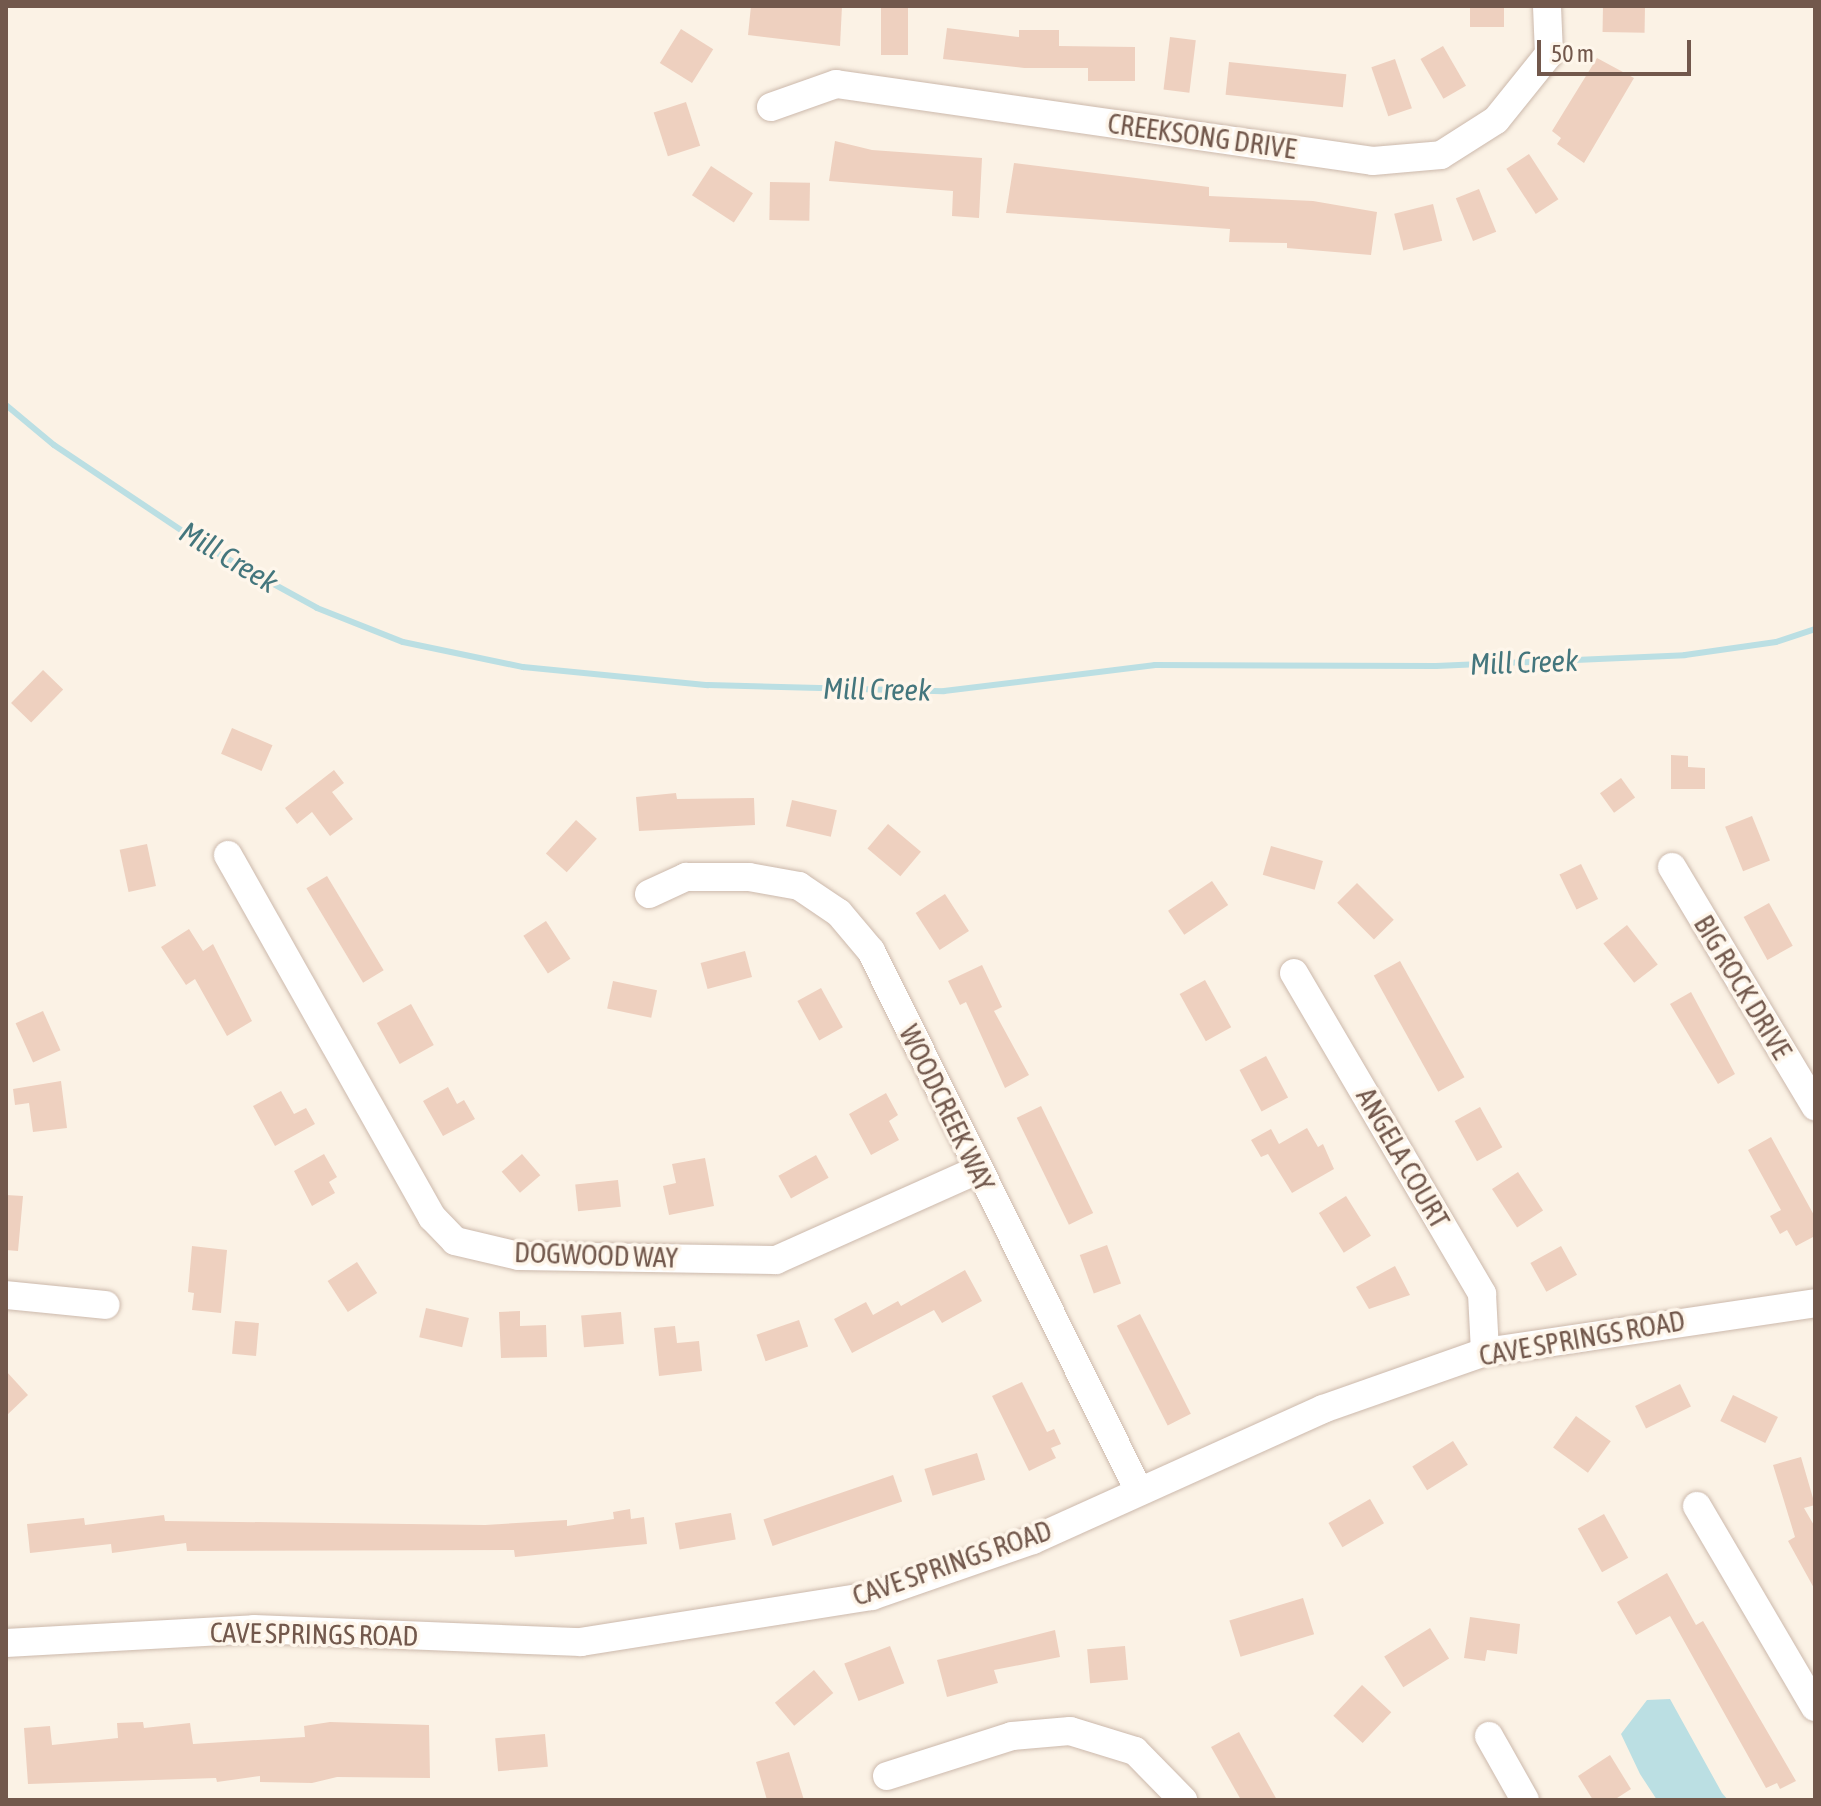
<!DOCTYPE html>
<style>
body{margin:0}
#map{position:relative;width:1821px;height:1806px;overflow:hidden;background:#fbf2e5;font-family:"Asap Condensed",sans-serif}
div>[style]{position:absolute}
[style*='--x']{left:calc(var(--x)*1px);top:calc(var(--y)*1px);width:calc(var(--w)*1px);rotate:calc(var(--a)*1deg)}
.water>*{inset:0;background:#bbdfe3}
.stream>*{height:6px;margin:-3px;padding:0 3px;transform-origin:3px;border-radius:3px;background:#bbdfe3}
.building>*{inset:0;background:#eed0bf;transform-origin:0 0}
.roads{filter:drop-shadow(0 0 2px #ccb9ac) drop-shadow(0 0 2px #ccb9ac)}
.minor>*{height:28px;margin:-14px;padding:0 14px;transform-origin:14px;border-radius:14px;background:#fff}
span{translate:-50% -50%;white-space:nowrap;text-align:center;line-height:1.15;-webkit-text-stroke:7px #fef6eb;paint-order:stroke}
.street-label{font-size:28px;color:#72584c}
.water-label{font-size:30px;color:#44767d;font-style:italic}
.frame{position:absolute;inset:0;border:8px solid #72584c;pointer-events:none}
.scale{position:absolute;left:1537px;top:40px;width:154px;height:36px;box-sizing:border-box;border:4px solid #72584c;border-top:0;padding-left:10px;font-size:24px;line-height:28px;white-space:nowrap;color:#72584c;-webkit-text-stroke:6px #fef6eb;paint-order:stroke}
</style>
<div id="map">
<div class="water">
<i style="clip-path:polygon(1670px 1699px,1722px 1793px,1728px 1800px,1657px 1800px,1640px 1774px,1621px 1734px,1647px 1700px)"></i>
</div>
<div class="stream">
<i style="--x:6;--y:405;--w:62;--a:39.8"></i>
<i style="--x:54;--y:445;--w:185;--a:33.8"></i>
<i style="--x:208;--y:548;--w:124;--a:28.8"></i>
<i style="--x:317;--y:608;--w:92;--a:21.6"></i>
<i style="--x:403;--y:642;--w:123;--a:11.8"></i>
<i style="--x:523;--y:667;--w:186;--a:5.6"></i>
<i style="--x:708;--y:685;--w:236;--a:1.5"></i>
<i style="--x:944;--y:691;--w:213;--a:-7"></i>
<i style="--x:1155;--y:665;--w:281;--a:0.2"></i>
<i style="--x:1436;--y:666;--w:249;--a:-2.5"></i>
<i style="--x:1685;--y:655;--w:92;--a:-8.1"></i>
<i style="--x:1776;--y:642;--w:41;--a:-18.4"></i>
</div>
<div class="building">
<i style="clip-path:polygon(751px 6px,842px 6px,840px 46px,748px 35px)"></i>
<i style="left:881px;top:6px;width:27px;height:49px"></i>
<i style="left:1470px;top:6px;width:34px;height:21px"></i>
<i style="left:1603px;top:6px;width:42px;height:26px;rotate:1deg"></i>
<i style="clip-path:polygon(947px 28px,1019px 37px,1019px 30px,1059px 30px,1059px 46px,1135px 47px,1135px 81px,1088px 81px,1088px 68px,1024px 68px,943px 59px)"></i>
<i style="left:681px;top:29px;width:38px;height:40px;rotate:32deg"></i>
<i style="left:1170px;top:37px;width:26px;height:53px;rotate:7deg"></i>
<i style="left:1443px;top:46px;width:46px;height:26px;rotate:60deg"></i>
<i style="clip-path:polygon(1597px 58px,1634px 78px,1584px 163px,1557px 144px,1561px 138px,1552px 131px)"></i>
<i style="left:1395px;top:59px;width:52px;height:25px;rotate:71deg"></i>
<i style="left:1229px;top:62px;width:118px;height:33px;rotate:6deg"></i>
<i style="left:686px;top:102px;width:46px;height:34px;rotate:72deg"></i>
<i style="clip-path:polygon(835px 141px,872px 150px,982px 158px,979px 218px,952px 216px,953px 191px,829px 181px)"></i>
<i style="left:1529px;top:154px;width:54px;height:27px;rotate:57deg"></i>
<i style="clip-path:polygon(1014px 163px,1209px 187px,1209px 196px,1313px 201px,1377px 212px,1371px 255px,1287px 248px,1287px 243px,1229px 242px,1230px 229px,1006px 213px)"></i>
<i style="left:711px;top:166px;width:50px;height:35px;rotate:33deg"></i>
<i style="left:770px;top:182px;width:40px;height:38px;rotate:1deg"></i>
<i style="left:1479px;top:189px;width:46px;height:25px;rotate:68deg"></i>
<i style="left:1433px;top:204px;width:38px;height:40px;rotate:76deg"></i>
<i style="left:43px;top:670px;width:28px;height:46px;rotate:44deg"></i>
<i style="left:232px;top:728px;width:44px;height:28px;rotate:23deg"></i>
<i style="clip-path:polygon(1671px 755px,1688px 756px,1688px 767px,1705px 768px,1705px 789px,1671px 789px)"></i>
<i style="clip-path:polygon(334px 770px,344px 783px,332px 792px,353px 819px,330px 836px,312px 812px,297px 824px,285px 808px)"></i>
<i style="left:1621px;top:778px;width:24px;height:26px;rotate:54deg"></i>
<i style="clip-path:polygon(676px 793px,677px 799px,754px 798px,755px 825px,639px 831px,636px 797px)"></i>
<i style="left:792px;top:800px;width:46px;height:27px;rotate:13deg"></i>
<i style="left:1752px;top:816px;width:48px;height:29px;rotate:68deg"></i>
<i style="left:576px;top:820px;width:28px;height:45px;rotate:42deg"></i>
<i style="left:888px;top:824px;width:43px;height:32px;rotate:40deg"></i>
<i style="left:147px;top:844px;width:43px;height:28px;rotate:78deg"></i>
<i style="left:1271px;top:846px;width:54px;height:30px;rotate:16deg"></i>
<i style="left:1581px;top:864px;width:39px;height:24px;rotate:64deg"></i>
<i style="left:327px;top:876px;width:110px;height:24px;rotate:59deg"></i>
<i style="left:1212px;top:881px;width:29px;height:53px;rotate:56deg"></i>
<i style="left:1357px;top:883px;width:52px;height:28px;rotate:45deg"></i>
<i style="left:945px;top:894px;width:44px;height:35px;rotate:57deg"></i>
<i style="left:1769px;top:903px;width:49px;height:29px;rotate:61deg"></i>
<i style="left:546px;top:921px;width:45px;height:27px;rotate:57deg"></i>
<i style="left:1627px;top:925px;width:50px;height:30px;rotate:52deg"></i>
<i style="clip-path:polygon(189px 929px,203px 951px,213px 944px,252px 1021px,227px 1036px,195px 979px,186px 985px,161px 947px)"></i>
<i style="left:745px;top:951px;width:27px;height:46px;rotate:75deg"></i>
<i style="left:1400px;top:961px;width:133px;height:30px;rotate:61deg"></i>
<i style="clip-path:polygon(982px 965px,1002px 1007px,994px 1011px,1029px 1075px,1005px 1088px,966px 1002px,960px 1005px,948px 981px)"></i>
<i style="left:1205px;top:980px;width:54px;height:29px;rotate:61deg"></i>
<i style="left:613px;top:981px;width:45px;height:28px;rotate:12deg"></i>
<i style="left:821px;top:988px;width:45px;height:27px;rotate:61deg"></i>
<i style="clip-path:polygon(1691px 992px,1735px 1074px,1718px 1084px,1670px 1004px)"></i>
<i style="left:411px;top:1004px;width:47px;height:39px;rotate:61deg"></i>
<i style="left:43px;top:1011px;width:43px;height:30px;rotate:66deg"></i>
<i style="left:1266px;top:1056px;width:47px;height:30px;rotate:62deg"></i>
<i style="clip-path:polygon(61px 1081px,67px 1128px,33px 1132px,29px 1103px,15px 1105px,13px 1089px)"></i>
<i style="clip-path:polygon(448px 1087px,457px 1104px,464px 1100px,475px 1119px,443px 1136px,423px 1101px)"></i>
<i style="clip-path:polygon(281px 1091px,294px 1114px,306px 1108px,315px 1124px,275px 1146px,253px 1106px)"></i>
<i style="clip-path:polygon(886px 1093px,898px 1115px,889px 1121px,899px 1140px,871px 1155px,849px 1114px)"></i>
<i style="left:1041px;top:1106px;width:119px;height:27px;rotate:64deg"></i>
<i style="left:1480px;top:1107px;width:46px;height:29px;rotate:61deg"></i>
<i style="clip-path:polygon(1307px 1128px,1318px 1147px,1323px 1144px,1334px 1169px,1292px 1193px,1268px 1154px,1261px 1157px,1251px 1140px,1271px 1129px,1279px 1144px)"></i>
<i style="clip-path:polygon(1771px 1137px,1815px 1217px,1815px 1236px,1796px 1246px,1787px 1230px,1780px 1234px,1770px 1216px,1781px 1210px,1748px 1150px)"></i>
<i style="clip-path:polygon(324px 1154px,337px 1177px,329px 1182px,335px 1193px,312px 1206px,294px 1171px)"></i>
<i style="left:522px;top:1154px;width:28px;height:27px;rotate:49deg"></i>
<i style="left:816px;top:1155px;width:26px;height:43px;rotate:61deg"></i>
<i style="clip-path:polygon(705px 1158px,714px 1206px,669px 1215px,663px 1186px,676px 1183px,672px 1164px)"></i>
<i style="left:1518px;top:1172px;width:46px;height:31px;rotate:57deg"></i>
<i style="left:618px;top:1180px;width:27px;height:43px;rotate:84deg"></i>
<i style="clip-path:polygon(6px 1195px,23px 1196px,18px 1251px,6px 1250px)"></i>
<i style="left:1346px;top:1196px;width:47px;height:32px;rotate:58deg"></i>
<i style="left:1107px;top:1245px;width:41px;height:29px;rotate:70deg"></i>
<i style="clip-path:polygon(192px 1246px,227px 1250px,221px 1313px,192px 1310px,194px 1293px,188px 1292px)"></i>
<i style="left:1561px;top:1246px;width:33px;height:35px;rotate:61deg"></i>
<i style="left:357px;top:1262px;width:37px;height:35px;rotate:57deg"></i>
<i style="clip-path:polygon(1395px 1266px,1410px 1295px,1369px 1309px,1356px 1287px)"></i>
<i style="clip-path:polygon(965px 1270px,982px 1301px,942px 1323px,934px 1310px,852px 1353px,834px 1319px,866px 1302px,873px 1315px,898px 1301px,901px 1306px)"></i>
<i style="left:426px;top:1308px;width:44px;height:30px;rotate:13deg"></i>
<i style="clip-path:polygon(520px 1311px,520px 1326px,546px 1325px,547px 1357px,501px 1358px,499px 1312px)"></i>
<i style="left:621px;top:1312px;width:32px;height:40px;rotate:85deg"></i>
<i style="left:1140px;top:1314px;width:112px;height:26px;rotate:63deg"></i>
<i style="left:799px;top:1320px;width:28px;height:45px;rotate:71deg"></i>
<i style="left:235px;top:1321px;width:24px;height:33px;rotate:5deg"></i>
<i style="clip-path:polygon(675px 1326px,677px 1343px,699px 1341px,702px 1371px,659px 1376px,654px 1328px)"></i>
<i style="clip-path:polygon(6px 1371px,28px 1395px,6px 1416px)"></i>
<i style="clip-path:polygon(1022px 1382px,1047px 1432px,1054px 1429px,1061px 1444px,1051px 1448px,1056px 1458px,1029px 1471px,992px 1396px)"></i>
<i style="left:1680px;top:1384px;width:25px;height:50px;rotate:64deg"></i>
<i style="left:1733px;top:1395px;width:50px;height:29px;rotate:26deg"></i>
<i style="left:1576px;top:1416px;width:43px;height:39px;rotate:36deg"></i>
<i style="left:1453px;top:1441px;width:28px;height:48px;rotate:58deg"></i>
<i style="left:977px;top:1453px;width:28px;height:55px;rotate:73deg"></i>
<i style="clip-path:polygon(1801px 1457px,1815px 1505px,1804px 1508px,1815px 1527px,1815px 1590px,1788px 1541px,1795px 1537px,1773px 1465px)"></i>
<i style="left:893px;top:1475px;width:28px;height:137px;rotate:71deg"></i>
<i style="left:1370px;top:1499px;width:28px;height:48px;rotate:60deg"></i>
<i style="clip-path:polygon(630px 1509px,631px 1519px,644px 1517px,647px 1544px,515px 1557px,514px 1550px,187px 1551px,186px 1543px,112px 1553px,111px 1544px,30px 1553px,27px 1524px,84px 1518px,85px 1525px,164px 1515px,165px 1521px,485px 1525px,567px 1520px,567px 1526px,614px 1519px,613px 1512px)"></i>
<i style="left:731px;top:1513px;width:27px;height:57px;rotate:80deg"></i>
<i style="left:1604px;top:1514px;width:50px;height:30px;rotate:61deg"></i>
<i style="clip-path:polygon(1667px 1573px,1696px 1625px,1703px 1621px,1796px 1781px,1780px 1789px,1777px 1783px,1766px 1788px,1670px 1616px,1636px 1635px,1617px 1602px)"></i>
<i style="left:1303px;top:1598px;width:38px;height:77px;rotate:73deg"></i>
<i style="clip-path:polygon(1470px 1617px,1520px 1624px,1517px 1654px,1487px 1650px,1485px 1661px,1464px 1658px)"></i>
<i style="left:1430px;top:1628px;width:36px;height:54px;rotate:58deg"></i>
<i style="clip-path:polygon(1055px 1630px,1060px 1657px,994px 1670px,998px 1683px,947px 1697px,937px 1660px)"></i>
<i style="left:890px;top:1646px;width:40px;height:49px;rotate:69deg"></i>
<i style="left:1125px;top:1646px;width:34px;height:38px;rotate:85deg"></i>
<i style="left:814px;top:1670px;width:30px;height:51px;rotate:50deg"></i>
<i style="left:1362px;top:1685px;width:40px;height:42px;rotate:43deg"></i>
<i style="clip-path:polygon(143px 1722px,144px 1728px,190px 1723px,193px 1744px,305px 1737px,304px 1726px,330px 1722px,429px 1725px,430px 1778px,337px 1777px,312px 1783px,260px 1782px,260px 1776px,217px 1782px,216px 1778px,28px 1784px,24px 1728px,50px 1726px,52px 1745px,118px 1738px,117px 1723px)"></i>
<i style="clip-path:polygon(1239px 1732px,1277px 1800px,1241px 1800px,1211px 1747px)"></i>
<i style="left:545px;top:1734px;width:33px;height:50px;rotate:85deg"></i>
<i style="clip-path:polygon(789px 1752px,804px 1800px,767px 1800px,756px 1762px)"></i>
<i style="clip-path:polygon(1610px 1755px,1631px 1789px,1614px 1800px,1593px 1800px,1578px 1776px)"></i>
</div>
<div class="roads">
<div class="minor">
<i style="--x:771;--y:107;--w:69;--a:-19.5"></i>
<i style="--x:836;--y:84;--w:542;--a:8.16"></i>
<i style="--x:1373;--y:161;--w:68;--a:-5"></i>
<i style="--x:1441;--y:155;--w:65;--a:-32.5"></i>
<i style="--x:1496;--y:120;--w:85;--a:-51.2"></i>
<i style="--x:1549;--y:54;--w:48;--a:-92.4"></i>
<i style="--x:228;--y:855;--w:416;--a:60.6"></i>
<i style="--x:432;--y:1217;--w:33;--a:46"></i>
<i style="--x:455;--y:1241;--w:66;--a:13.2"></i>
<i style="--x:519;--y:1256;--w:257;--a:0.9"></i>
<i style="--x:776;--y:1260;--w:220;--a:-24.1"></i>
<i style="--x:1672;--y:867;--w:279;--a:59.1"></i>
<i style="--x:649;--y:894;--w:41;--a:-24.7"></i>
<i style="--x:686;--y:877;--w:63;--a:0"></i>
<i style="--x:749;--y:877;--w:51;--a:10.2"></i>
<i style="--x:799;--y:886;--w:48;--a:34"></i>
<i style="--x:839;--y:913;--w:50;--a:49.9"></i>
<i style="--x:871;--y:951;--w:601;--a:63.61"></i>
<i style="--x:1294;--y:973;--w:372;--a:59.6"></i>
<i style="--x:1482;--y:1294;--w:58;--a:87"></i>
<i style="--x:6;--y:1295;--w:100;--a:5.7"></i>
<i style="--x:1697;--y:1506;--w:233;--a:59.6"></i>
<i style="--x:6;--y:1643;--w:248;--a:-3.2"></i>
<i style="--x:254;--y:1629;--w:327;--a:2.3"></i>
<i style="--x:581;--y:1642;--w:295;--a:-9"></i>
<i style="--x:872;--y:1596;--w:170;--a:-19.2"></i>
<i style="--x:1033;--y:1540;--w:318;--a:-24.3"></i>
<i style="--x:1323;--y:1409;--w:172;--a:-19.4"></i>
<i style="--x:1485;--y:1352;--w:334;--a:-8.4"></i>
<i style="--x:1489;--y:1736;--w:73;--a:60.6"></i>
<i style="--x:887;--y:1776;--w:131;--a:-17.7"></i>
<i style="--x:1012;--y:1736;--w:58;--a:-4.9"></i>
<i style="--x:1070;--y:1731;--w:68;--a:17.1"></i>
<i style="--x:1135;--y:1751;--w:69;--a:45.6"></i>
</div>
</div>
<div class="street-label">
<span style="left:1202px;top:136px;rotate:8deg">CREEKSONG DRIVE</span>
<span style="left:1743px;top:987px;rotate:59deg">BIG ROCK DRIVE</span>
<span style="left:947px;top:1108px;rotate:64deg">WOODCREEK WAY</span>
<span style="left:1403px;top:1158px;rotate:60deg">ANGELA COURT</span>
<span style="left:596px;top:1255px;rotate:2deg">DOGWOOD WAY</span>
<span style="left:1582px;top:1338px;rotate:-10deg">CAVE SPRINGS ROAD</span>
<span style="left:952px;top:1563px;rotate:-19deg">CAVE SPRINGS ROAD</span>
<span style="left:314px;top:1634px;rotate:1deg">CAVE SPRINGS ROAD</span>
</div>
<div class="water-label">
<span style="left:229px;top:557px;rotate:31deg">Mill Creek</span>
<span style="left:1524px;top:662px;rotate:-2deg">Mill Creek</span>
<span style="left:877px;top:689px;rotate:1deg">Mill Creek</span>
</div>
<div class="frame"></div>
<div class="scale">50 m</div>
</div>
